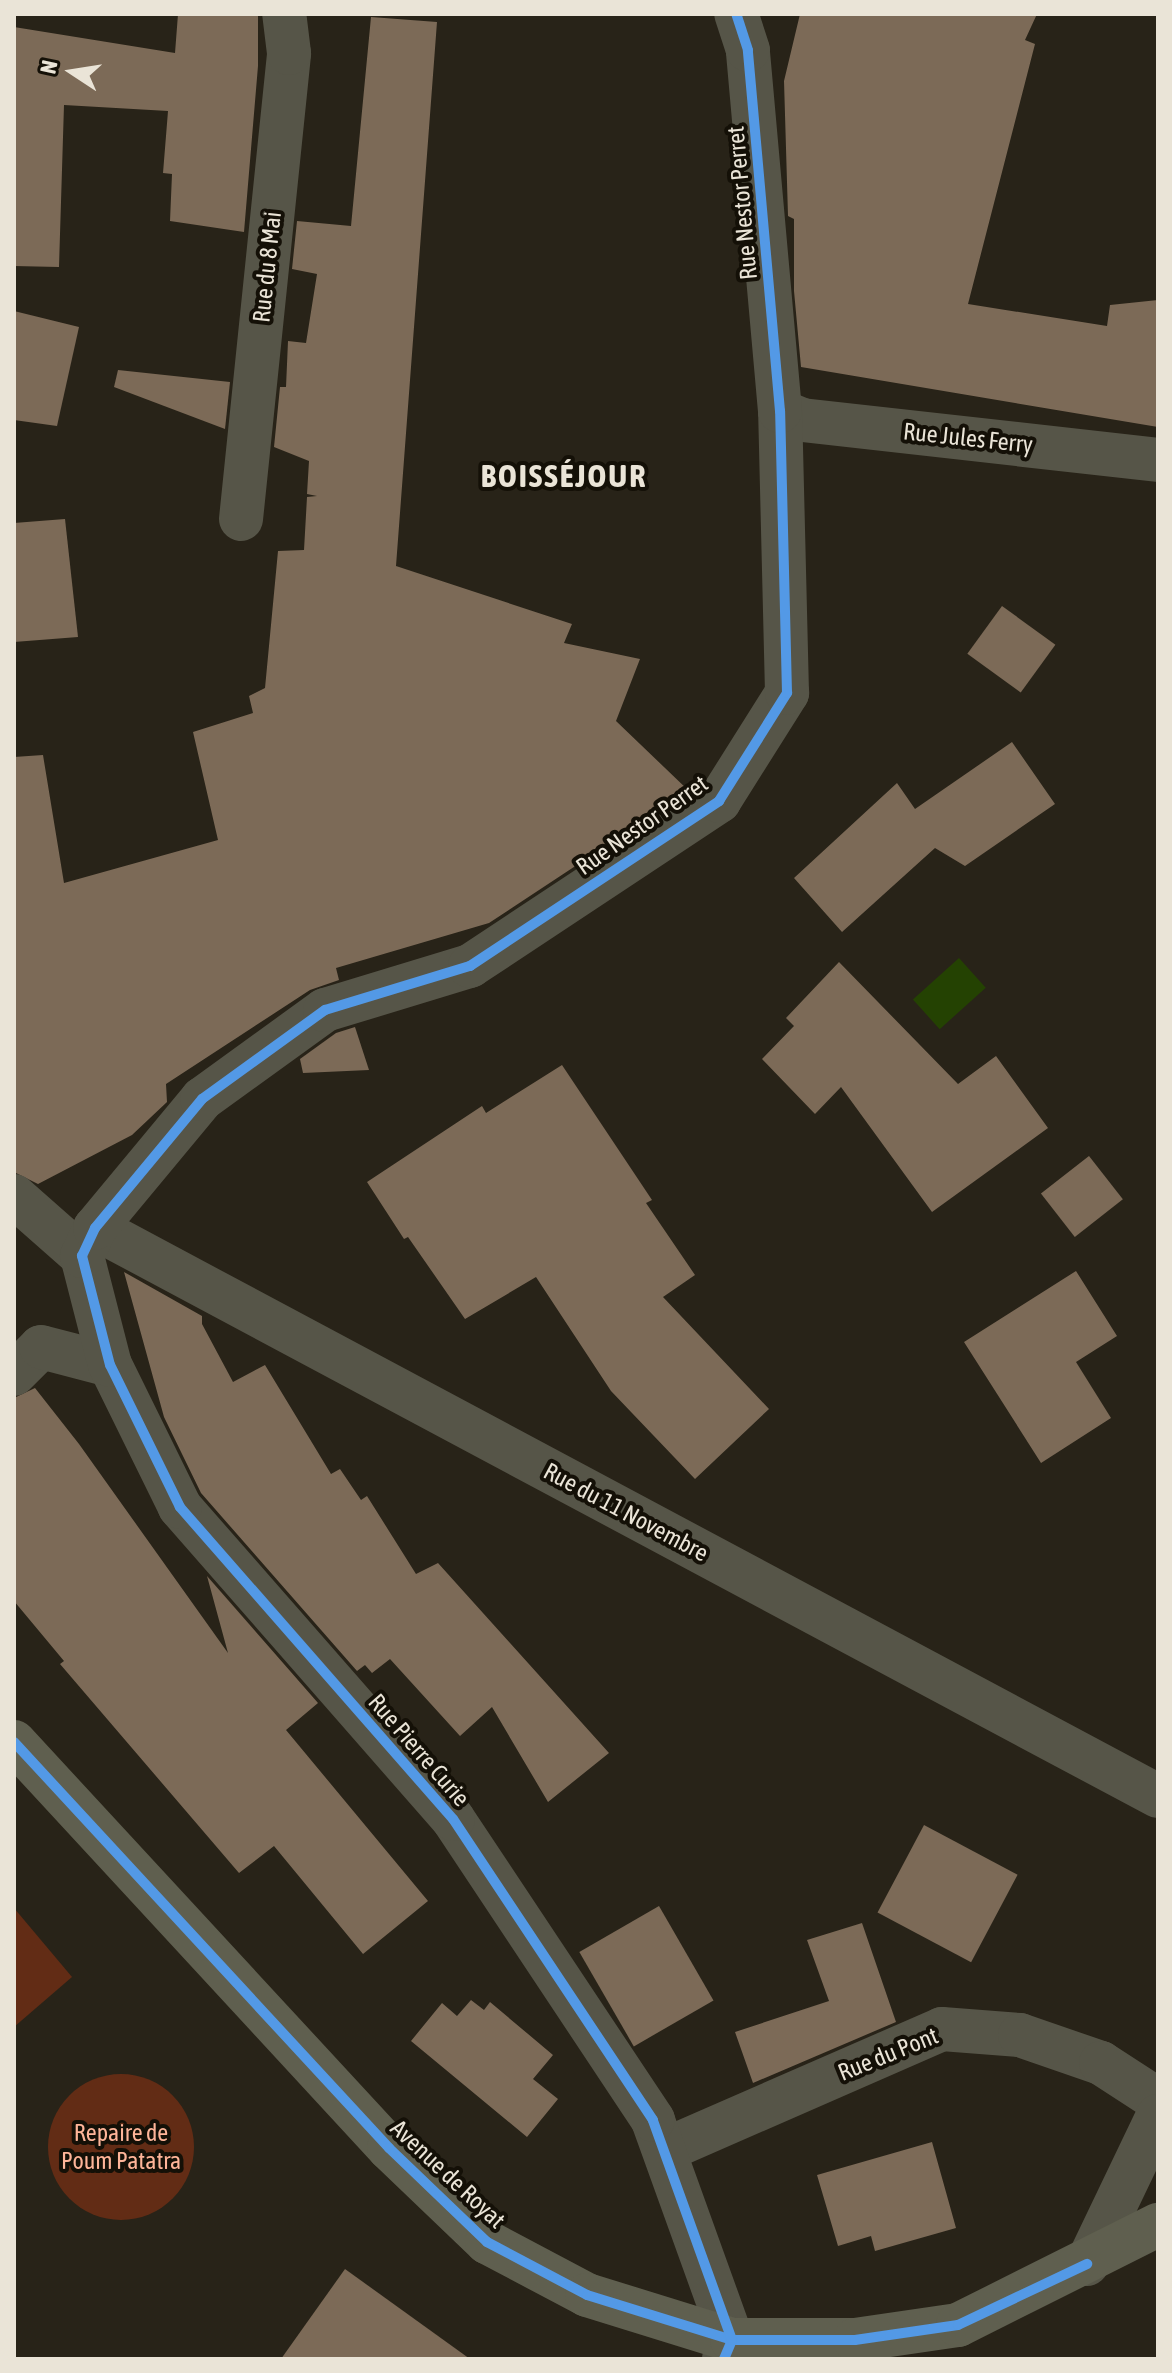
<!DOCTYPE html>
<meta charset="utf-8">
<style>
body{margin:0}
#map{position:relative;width:1172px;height:2373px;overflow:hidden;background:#282318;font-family:"Asap Condensed",sans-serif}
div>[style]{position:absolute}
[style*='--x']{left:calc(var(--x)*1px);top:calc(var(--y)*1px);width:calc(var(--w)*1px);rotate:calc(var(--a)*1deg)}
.green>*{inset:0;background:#622c15}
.round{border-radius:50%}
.water>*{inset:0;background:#244202;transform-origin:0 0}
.building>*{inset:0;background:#7c6a57;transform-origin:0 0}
.street>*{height:44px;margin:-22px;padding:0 22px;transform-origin:22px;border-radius:22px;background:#565548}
.secondary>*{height:44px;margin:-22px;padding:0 22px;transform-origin:22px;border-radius:22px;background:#5f5f4f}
.cycleway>*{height:10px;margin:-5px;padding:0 5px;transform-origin:5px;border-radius:5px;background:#5399e6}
span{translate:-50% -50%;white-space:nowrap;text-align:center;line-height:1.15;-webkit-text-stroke:8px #141007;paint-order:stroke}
.street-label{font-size:24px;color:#eae4d7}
.park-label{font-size:24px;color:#feb599}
.district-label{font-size:32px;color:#eae4d7;font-weight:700;letter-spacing:2px}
.frame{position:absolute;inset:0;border:16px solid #eae4d7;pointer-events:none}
.north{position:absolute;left:32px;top:32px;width:80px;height:80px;-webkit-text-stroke:6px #141007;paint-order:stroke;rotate:282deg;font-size:22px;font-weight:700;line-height:32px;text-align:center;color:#eae4d7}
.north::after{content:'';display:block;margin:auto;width:28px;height:36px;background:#eae4d7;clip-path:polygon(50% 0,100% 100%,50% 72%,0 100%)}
</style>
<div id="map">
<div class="green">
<i style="clip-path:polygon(14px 1908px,72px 1977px,14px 2027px)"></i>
<i class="round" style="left:48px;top:2074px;width:146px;height:146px"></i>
</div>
<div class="water">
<i style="left:959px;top:958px;width:40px;height:62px;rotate:48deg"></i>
</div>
<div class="building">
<i style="clip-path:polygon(178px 14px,258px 14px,258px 66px,244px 232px,170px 221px,172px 174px,163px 173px,168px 111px,64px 105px,59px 267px,14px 266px,14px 27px,175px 53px)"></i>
<i style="clip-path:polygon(800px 14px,1037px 14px,1025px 40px,1035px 44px,968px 304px,1107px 326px,1110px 305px,1158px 300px,1158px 427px,801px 367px,794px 291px,794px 219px,788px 216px,784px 81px)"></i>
<i style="clip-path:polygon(371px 17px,437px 22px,396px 566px,572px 624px,564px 643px,640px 659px,616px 721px,689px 791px,489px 923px,336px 968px,339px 980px,310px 990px,166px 1084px,167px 1102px,132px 1135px,38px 1184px,14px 1172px,14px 757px,43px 755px,64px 883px,218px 840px,193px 732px,253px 713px,249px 696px,265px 688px,278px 551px,304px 550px,307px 497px,317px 496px,307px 494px,309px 461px,274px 447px,280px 387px,286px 387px,288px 341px,306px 343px,317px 274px,292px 269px,297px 221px,351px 226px)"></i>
<i style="clip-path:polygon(14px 311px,79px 327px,57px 426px,14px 420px)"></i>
<i style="clip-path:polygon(118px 370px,230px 382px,225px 429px,114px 387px)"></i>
<i style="clip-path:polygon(65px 519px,78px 637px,14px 642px,14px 523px)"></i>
<i style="left:1002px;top:606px;width:66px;height:59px;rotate:36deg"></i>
<i style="clip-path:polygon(1012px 742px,1055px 804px,965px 866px,935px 848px,842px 932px,794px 878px,897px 783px,915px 809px)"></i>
<i style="clip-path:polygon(839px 962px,958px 1084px,996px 1056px,1048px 1128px,932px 1212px,841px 1087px,815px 1114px,762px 1059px,794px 1026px,786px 1018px)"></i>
<i style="clip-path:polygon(355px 1027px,369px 1070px,303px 1073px,300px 1059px,336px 1033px)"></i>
<i style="clip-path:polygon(562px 1065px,652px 1200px,646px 1203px,695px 1275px,663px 1297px,769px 1409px,695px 1479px,611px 1391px,536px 1277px,465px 1319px,408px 1237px,404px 1239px,367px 1182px,482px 1106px,486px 1113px)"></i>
<i style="left:1089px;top:1156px;width:55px;height:61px;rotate:52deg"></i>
<i style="clip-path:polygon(1076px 1271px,1117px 1336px,1076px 1362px,1111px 1418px,1041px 1463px,964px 1342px)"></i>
<i style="clip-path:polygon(124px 1272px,202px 1316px,202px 1324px,233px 1382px,265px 1365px,331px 1474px,340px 1469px,361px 1500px,367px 1496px,416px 1574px,438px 1563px,609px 1753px,548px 1802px,492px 1707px,460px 1736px,390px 1659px,372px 1673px,365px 1665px,357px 1671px,201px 1493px,164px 1417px)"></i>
<i style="clip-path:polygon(35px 1388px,79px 1444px,228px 1653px,207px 1576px,318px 1703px,286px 1730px,428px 1901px,363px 1954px,274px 1846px,239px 1873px,60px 1664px,64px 1661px,14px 1601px,14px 1398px)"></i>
<i style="left:924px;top:1825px;width:106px;height:99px;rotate:28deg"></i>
<i style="left:659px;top:1906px;width:109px;height:92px;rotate:60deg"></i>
<i style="clip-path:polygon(862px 1923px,896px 2022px,753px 2083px,735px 2032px,829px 2001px,807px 1940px)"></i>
<i style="clip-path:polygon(471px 2000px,484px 2010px,490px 2002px,553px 2055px,533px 2079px,558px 2099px,527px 2137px,411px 2041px,442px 2003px,457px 2016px)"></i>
<i style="clip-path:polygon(932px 2142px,956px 2228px,875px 2251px,871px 2236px,838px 2246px,817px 2175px)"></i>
<i style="clip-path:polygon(345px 2269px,470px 2359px,281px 2359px)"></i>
</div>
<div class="street">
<i style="--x:780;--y:411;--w:24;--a:22"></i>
<i style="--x:802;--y:420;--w:358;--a:6.4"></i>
<i style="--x:241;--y:519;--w:468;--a:-84.1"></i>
<i style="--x:289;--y:53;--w:39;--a:-97"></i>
<i style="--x:14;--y:1196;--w:91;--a:41.4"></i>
<i style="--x:95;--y:1228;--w:1205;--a:28.12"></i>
<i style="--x:14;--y:1374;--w:38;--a:-45"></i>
<i style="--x:41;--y:1347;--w:71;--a:14.6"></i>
<i style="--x:665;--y:2150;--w:302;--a:-23.6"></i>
<i style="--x:942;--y:2029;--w:78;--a:4.4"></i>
<i style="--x:1020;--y:2035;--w:86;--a:19.1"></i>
<i style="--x:1101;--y:2063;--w:68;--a:33"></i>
<i style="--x:1087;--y:2264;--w:164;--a:-64.4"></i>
<i style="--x:724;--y:2359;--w:21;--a:-67"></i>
<i style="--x:732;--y:2340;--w:234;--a:-109.8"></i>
<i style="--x:653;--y:2120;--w:361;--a:-123.6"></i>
<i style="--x:453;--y:1819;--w:415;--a:-131.2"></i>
<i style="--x:180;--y:1507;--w:158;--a:-116.2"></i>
<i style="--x:110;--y:1365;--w:113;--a:-104.4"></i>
<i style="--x:82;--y:1256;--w:31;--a:-65"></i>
<i style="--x:95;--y:1228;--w:168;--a:-50.3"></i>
<i style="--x:202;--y:1099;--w:152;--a:-35.9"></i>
<i style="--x:325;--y:1010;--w:152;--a:-16.9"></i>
<i style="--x:470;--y:966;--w:299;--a:-33.5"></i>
<i style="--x:719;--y:801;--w:128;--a:-57.8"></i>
<i style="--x:787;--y:693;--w:282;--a:-91.4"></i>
<i style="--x:780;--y:411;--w:362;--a:-95.1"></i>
<i style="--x:748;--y:50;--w:38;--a:-108"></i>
</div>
<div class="secondary">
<i style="--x:14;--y:1742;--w:553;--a:47.27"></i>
<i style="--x:389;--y:2148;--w:136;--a:43.8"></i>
<i style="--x:487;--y:2242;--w:113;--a:27.9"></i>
<i style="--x:587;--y:2295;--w:152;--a:17.2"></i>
<i style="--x:732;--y:2340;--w:123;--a:0"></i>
<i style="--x:855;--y:2340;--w:104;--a:-8.3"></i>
<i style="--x:958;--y:2325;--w:224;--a:-26.6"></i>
</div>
<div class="cycleway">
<i style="--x:14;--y:1742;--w:553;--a:47.27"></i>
<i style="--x:389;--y:2148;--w:136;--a:43.8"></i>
<i style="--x:487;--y:2242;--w:113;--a:27.9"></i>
<i style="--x:587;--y:2295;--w:152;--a:17.2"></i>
<i style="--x:732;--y:2340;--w:123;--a:0"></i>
<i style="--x:855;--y:2340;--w:104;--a:-8.3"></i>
<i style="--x:958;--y:2325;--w:143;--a:-25.3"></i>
<i style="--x:724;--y:2359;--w:21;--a:-67"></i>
<i style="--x:732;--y:2340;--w:234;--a:-109.8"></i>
<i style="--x:653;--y:2120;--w:361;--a:-123.6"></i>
<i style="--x:453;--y:1819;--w:415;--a:-131.2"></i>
<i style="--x:180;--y:1507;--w:158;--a:-116.2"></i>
<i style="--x:110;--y:1365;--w:113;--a:-104.4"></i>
<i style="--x:82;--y:1256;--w:31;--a:-65"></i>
<i style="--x:95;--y:1228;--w:168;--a:-50.3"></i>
<i style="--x:202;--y:1099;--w:152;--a:-35.9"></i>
<i style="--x:325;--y:1010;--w:152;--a:-16.9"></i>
<i style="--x:470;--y:966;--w:299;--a:-33.5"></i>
<i style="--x:719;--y:801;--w:128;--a:-57.8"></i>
<i style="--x:787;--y:693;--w:282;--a:-91.4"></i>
<i style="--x:780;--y:411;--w:362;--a:-95.1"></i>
<i style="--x:748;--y:50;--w:38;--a:-108"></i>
</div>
<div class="street-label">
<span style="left:742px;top:203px;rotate:-95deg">Rue Nestor Perret</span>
<span style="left:267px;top:267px;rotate:-84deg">Rue du 8 Mai</span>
<span style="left:968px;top:438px;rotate:6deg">Rue Jules Ferry</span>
<span style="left:642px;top:825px;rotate:-35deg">Rue Nestor Perret</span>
<span style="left:626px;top:1512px;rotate:28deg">Rue du 11 Novembre</span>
<span style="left:419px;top:1750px;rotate:49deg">Rue Pierre Curie</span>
<span style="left:888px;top:2054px;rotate:-22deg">Rue du Pont</span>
<span style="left:448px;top:2174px;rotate:43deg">Avenue de Royat</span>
</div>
<div class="park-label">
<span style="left:121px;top:2147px">Repaire de<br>Poum Patatra</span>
</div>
<div class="district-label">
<span style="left:564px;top:476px">BOISSÉJOUR</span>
</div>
<div class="frame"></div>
<div class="north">N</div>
</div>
